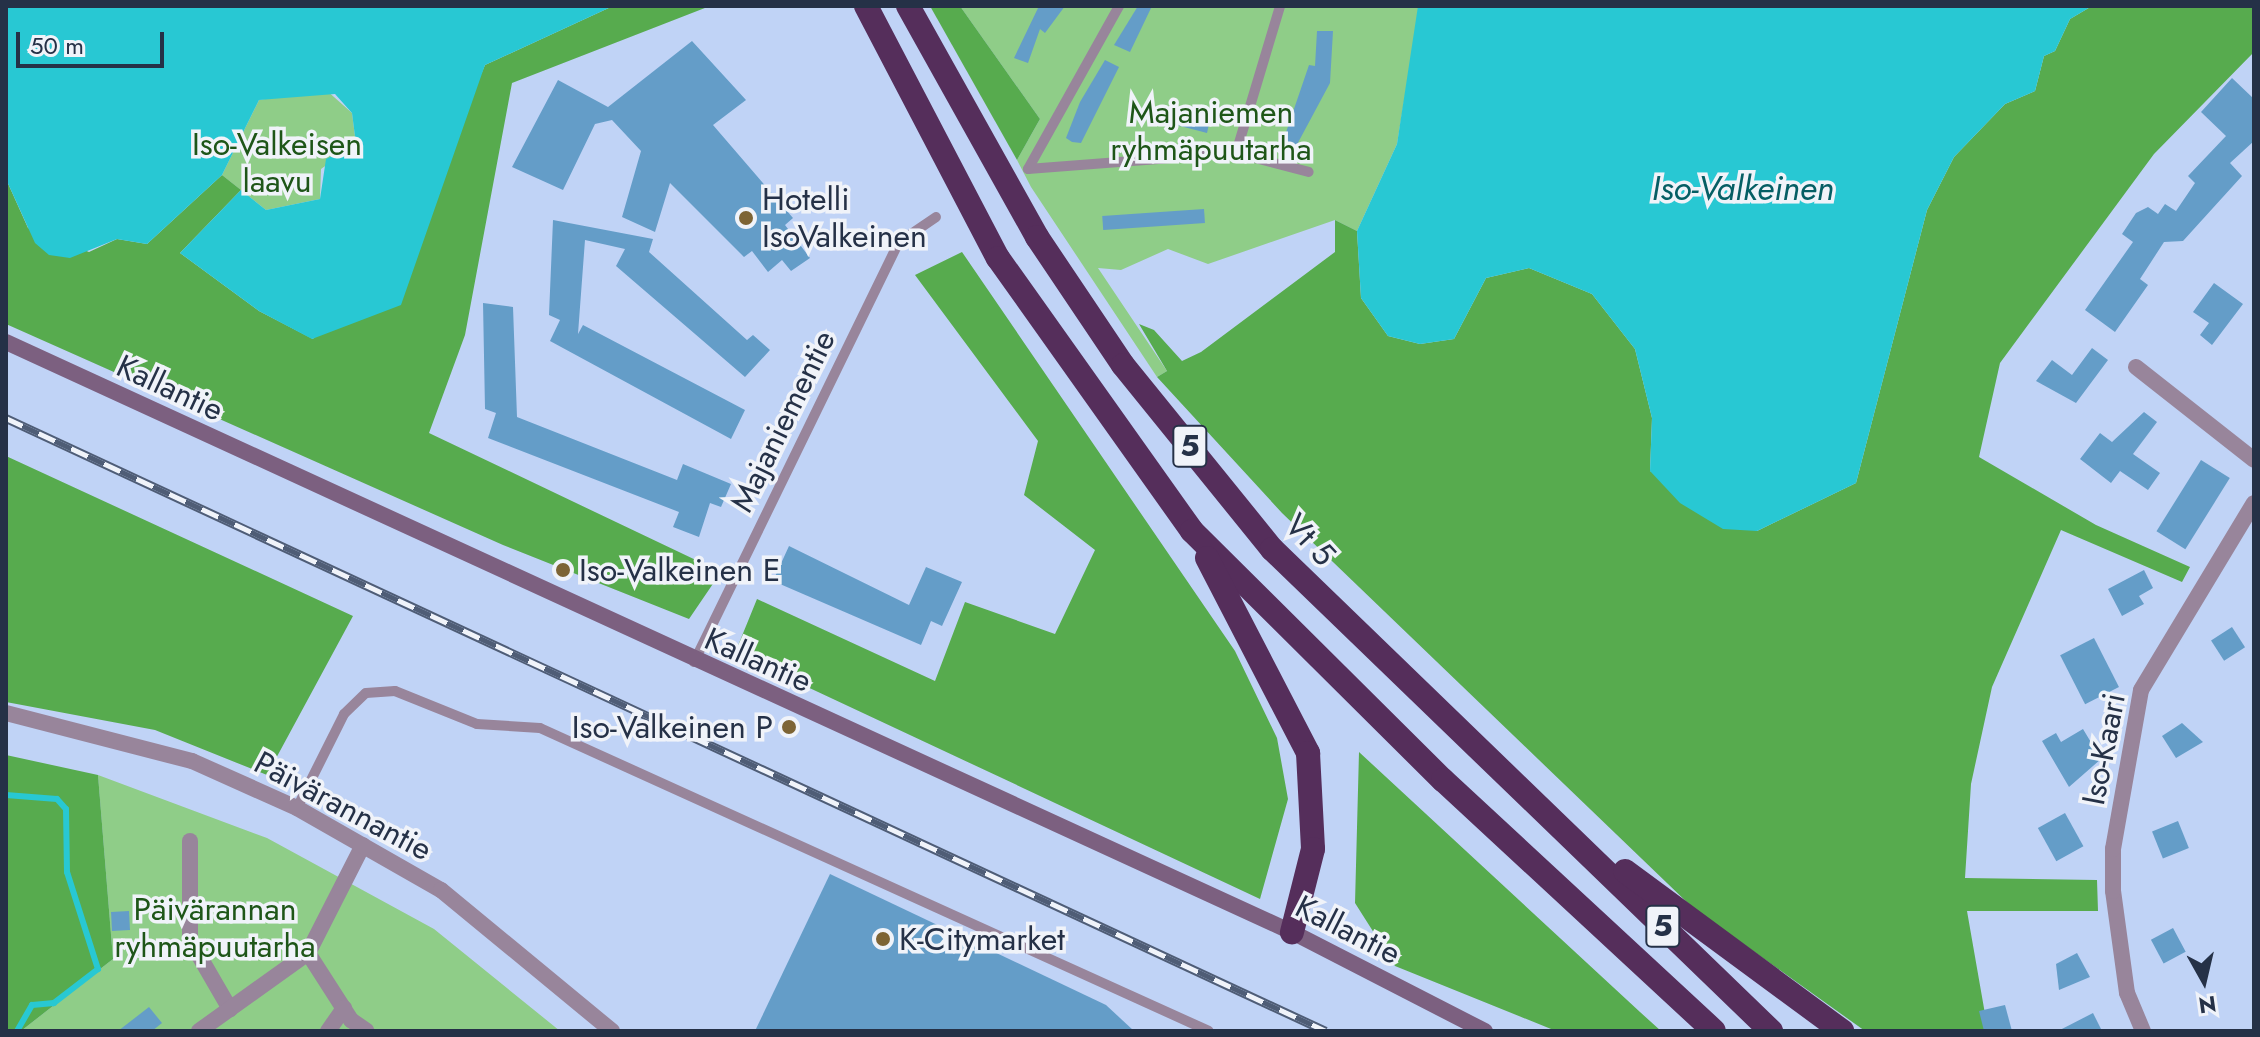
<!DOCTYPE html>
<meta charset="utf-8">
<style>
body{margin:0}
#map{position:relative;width:2260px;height:1037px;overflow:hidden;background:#c0d3f6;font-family:Jost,sans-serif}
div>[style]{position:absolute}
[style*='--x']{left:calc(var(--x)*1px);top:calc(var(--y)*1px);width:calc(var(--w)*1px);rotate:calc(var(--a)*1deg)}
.green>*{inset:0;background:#8fcd88}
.forest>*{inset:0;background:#57ab4e}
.water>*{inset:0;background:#28c8d3}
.stream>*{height:6px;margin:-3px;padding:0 3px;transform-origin:3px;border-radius:3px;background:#28c8d3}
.building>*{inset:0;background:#649dc8;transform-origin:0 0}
.service>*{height:10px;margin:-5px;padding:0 5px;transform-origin:5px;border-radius:5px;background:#98859b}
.minor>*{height:16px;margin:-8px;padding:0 8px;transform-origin:8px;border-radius:8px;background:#98859b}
.tertiary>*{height:16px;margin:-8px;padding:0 8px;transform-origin:8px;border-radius:8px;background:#98859b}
.secondary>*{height:16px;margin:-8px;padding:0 8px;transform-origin:8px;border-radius:8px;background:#7c6080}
.motorway>*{height:24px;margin:-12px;padding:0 12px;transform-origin:12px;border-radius:12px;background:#552e5b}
.rail>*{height:9px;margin-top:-4.5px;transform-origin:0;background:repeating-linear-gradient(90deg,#f0f3f9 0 18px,#4f5d76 0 36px);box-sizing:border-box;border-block:2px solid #4f5d76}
.dots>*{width:22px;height:22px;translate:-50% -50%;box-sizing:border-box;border:4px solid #f0f3f9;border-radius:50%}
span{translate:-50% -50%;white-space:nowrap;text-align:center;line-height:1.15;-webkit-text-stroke:7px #f0f3f9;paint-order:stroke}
.shield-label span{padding:2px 6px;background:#f0f3f9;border:2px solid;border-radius:6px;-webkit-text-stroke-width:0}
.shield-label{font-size:30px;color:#253147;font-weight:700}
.park-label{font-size:32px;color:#1e5618}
.poi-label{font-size:32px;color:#253147}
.left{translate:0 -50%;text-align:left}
.right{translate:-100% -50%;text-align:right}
.street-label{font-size:32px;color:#253147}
.water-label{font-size:34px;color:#055e64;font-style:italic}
.frame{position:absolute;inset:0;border:8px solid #253147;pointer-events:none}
.north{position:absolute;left:2164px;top:941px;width:80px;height:80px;-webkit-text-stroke:6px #f0f3f9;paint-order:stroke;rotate:172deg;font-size:22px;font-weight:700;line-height:32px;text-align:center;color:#253147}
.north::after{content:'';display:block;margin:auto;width:28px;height:36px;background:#253147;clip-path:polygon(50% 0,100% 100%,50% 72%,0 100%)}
.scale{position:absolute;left:16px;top:32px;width:148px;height:36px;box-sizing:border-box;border:4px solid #253147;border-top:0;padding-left:10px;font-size:24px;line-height:28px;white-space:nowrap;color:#253147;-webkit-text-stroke:6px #f0f3f9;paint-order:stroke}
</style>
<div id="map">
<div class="green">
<i style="clip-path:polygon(960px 6px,1418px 6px,1419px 10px,1397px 144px,1357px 231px,1335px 220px,1208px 264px,1168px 249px,1121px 270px,1098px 268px,1167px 371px,1157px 377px,1031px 187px,1017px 160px,1040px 119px)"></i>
<i style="clip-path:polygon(325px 89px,352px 113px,356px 144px,321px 169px,320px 199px,266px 210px,222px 175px,259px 100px)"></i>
<i style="clip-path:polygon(98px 775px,267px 838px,434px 929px,560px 1031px,21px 1031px,113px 959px)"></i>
</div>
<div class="forest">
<i style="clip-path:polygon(613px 6px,710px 6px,512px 83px,465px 335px,429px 433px,721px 572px,689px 619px,503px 545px,6px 324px,6px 179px,28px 228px,89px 252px,117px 239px,147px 244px,222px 175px,241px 190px,180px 253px,259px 311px,313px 339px,471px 98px,485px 65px)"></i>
<i style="clip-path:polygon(930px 6px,960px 6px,1040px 119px,1017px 160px)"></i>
<i style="clip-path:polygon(2092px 6px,2254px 6px,2254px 52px,2154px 154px,2000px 363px,1979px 457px,2096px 525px,2190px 567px,2182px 582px,2061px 530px,1992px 687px,1971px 784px,1965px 878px,2097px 880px,2098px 911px,1967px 911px,1988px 1031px,1865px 1031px,1693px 908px,1282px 513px,1157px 377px,1167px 371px,1139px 324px,1154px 330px,1182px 361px,1201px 352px,1335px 252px,1335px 220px,1357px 231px,1361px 298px,1388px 336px,1420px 344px,1454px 339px,1486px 278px,1529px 268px,1592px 294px,1635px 349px,1652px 418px,1650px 471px,1757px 531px,1856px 483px,1927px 210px,1954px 157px,2005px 104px,2035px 91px,2044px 56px,2055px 51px,2070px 19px)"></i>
<i style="clip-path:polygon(962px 252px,1235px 651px,1277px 738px,1288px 799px,1260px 899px,735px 653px,757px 599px,935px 681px,965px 602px,1055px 634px,1095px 550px,1024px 495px,1038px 441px,915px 275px)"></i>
<i style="clip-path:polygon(6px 456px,353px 616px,267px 775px,155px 730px,6px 702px)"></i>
<i style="clip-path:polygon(1359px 752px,1640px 1012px,1661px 1031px,1556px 1031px,1395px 966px,1355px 903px)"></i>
<i style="clip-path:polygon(6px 755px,98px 775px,113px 959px,21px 1031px,6px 1031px)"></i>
</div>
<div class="water">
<i style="clip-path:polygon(6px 6px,613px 6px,485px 65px,401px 305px,312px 339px,259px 311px,180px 253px,241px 190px,266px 210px,320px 199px,326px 159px,356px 144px,352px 113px,335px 94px,259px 100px,222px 175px,147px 244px,117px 239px,70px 258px,49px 255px,35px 243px,6px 179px)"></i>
<i style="clip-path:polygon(1418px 6px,2092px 6px,2070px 19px,2055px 51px,2044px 56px,2035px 91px,2005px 104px,1954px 157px,1927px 210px,1856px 483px,1757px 531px,1723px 529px,1680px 503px,1650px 471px,1652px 418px,1635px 349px,1592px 294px,1529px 268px,1486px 278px,1454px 339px,1420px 344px,1388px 336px,1361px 298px,1357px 231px,1397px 144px)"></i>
</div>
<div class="stream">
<i style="--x:6;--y:795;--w:51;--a:4.5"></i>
<i style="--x:57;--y:799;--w:13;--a:48"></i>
<i style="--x:66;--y:809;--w:63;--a:89.1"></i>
<i style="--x:67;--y:872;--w:102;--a:72.3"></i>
<i style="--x:98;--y:969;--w:56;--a:142.3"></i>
<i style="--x:54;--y:1003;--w:22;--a:175"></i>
<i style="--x:32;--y:1005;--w:30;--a:120"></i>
</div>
<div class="building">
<i style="clip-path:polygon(1039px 6px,1065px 6px,1045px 33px,1040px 29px,1028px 63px,1014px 58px)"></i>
<i style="clip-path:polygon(1138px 6px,1152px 6px,1130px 52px,1114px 45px)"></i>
<i style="clip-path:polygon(1317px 31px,1333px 31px,1330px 83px,1293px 152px,1281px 147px,1309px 65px,1315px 66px)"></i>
<i style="clip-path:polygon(692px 41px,746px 100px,713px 125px,793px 218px,785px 225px,810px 258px,791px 271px,782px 260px,768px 272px,752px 251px,744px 257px,670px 183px,655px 232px,622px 217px,641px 151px,612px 120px,595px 124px,563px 190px,512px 167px,558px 80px,608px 107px)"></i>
<i style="clip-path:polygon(1105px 60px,1119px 67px,1081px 143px,1072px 142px,1066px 138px,1080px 102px)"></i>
<i style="clip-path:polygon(2232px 78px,2254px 99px,2254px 141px,2230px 163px,2242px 176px,2183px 241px,2164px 242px,2140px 279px,2148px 285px,2115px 332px,2085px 310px,2133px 242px,2122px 234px,2136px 213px,2148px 207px,2158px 214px,2165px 204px,2176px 211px,2195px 183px,2188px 176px,2226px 136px,2201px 112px)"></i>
<i style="clip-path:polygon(1191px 110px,1211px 115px,1207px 133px,1142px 116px)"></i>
<i style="left:1204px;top:209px;width:14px;height:102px;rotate:86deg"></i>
<i style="clip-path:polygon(553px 220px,653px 239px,649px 252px,747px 340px,753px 335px,770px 350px,745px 377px,616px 266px,625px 249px,585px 240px,578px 334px,583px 325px,745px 410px,731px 439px,550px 341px,560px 320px,549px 315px)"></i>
<i style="clip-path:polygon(2214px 283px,2243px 304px,2212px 345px,2200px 335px,2209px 323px,2193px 312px)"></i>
<i style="clip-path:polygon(483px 303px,513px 307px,517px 417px,677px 480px,683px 464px,731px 484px,721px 507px,710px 503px,699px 537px,673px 527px,679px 512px,488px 438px,496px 413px,485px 409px)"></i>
<i style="clip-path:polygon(2092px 348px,2108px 360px,2076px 403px,2036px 381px,2052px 360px,2072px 375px)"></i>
<i style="clip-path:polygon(2144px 412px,2157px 422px,2133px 454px,2160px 473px,2148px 490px,2120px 471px,2111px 483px,2080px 459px,2100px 433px,2112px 442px)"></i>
<i style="left:2201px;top:460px;width:34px;height:84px;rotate:32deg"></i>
<i style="clip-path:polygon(789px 546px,909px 605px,926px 567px,962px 582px,942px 626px,931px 621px,921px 645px,773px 581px)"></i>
<i style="clip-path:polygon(2144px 570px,2153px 588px,2139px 596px,2144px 604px,2122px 616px,2108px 589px)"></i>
<i style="left:2232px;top:627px;width:24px;height:25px;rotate:57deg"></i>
<i style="left:2094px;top:638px;width:55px;height:38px;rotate:63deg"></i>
<i style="clip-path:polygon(2182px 723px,2203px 742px,2176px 758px,2162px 736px)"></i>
<i style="clip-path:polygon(2083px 729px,2101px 759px,2069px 787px,2042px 741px,2056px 733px,2061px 742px)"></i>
<i style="left:2065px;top:813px;width:38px;height:31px;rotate:61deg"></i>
<i style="left:2178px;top:821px;width:29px;height:28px;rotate:68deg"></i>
<i style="clip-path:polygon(830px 874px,1106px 1005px,1134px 1031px,755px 1031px)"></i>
<i style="left:129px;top:911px;width:19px;height:18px;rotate:87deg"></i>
<i style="left:2173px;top:928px;width:27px;height:25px;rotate:62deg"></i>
<i style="clip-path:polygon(2077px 953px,2090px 977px,2059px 990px,2056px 964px)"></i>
<i style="clip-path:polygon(2005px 1005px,2012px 1031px,1984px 1031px,1979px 1011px)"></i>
<i style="clip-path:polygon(149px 1007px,162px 1023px,152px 1031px,118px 1031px)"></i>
<i style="clip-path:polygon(2093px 1013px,2102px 1031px,2058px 1031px)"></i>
</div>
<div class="service">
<i style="--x:1236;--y:153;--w:75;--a:14.6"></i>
<i style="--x:1028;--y:169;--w:209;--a:-4.4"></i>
<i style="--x:1236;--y:153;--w:153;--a:-73.3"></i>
<i style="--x:1028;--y:169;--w:187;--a:-60.8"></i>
<i style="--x:694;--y:662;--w:466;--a:-64"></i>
<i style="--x:898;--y:243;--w:46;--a:-34.4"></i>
<i style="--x:297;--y:808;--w:105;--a:-63.4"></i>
<i style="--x:344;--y:714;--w:30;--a:-44"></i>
<i style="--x:366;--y:693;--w:29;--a:-4"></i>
<i style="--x:395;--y:691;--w:88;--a:21.9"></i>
<i style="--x:477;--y:724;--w:63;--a:3.6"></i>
<i style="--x:540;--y:728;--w:734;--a:24.37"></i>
</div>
<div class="minor">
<i style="--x:2136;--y:367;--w:150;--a:38.2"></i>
<i style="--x:190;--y:841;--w:99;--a:90"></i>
<i style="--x:190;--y:940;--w:80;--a:59.9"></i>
<i style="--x:308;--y:953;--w:80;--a:57.3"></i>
<i style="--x:351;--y:1020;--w:19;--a:35"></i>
<i style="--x:199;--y:1031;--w:134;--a:-35.6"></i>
<i style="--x:308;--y:953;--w:121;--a:-63"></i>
<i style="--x:328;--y:1031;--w:28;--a:-55"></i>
<i style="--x:2143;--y:1031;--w:41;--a:-112.8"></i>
<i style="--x:2127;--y:993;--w:103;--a:-97.8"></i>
<i style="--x:2113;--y:891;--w:42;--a:-90"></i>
<i style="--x:2113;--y:849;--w:161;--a:-80"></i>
<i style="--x:2141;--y:690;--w:218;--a:-58.9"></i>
</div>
<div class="tertiary">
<i style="--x:6;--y:713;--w:192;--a:14.5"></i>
<i style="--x:192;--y:761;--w:115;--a:24.1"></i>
<i style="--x:297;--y:808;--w:166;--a:29.7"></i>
<i style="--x:441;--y:890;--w:222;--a:39.5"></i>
</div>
<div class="secondary">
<i style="--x:6;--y:342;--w:1415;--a:24.65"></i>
<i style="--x:1292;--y:932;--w:217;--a:27.2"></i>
</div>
<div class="motorway">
<i style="--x:866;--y:6;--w:284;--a:62.4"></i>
<i style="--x:998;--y:258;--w:335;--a:54.6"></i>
<i style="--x:1192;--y:531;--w:354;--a:44.8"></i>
<i style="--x:1443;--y:780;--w:369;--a:42.8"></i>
<i style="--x:908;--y:6;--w:265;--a:60.8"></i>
<i style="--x:1037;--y:237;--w:154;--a:56.1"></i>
<i style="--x:1123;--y:365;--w:237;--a:51"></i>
<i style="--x:1272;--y:549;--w:694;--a:44.01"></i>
<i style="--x:1207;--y:558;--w:220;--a:62.6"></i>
<i style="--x:1308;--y:753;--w:96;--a:87"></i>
<i style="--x:1313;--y:849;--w:86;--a:104.2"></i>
<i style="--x:1625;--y:871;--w:270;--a:36.4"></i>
</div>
<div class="rail">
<i style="--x:6;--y:418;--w:1455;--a:24.91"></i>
</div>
<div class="dots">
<i style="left:746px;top:218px;background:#7d6435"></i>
<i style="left:563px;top:570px;background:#7d6435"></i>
<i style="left:789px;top:727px;background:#7d6435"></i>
<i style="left:883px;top:939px;background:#7d6435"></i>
</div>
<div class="shield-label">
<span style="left:1190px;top:446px">5</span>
<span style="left:1663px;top:926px">5</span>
</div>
<div class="park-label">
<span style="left:1211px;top:131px">Majaniemen<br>ryhmäpuutarha</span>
<span style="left:277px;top:163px">Iso-Valkeisen<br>laavu</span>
<span style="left:215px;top:928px">Päivärannan<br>ryhmäpuutarha</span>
</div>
<div class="poi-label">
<span class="left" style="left:762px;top:218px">Hotelli<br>IsoValkeinen</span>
<span class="left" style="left:579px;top:570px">Iso-Valkeinen E</span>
<span class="right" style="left:773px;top:727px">Iso-Valkeinen P</span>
<span class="left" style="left:899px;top:939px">K-Citymarket</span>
</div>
<div class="street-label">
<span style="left:170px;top:388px;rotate:25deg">Kallantie</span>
<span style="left:783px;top:421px;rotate:-64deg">Majaniementie</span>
<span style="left:1310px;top:540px;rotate:47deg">Vt 5</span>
<span style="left:758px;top:660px;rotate:24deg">Kallantie</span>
<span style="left:2104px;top:749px;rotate:-79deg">Iso-Kaari</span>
<span style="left:343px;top:806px;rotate:28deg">Päivärannantie</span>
<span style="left:1348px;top:930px;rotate:27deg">Kallantie</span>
</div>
<div class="water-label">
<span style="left:1743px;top:189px">Iso-Valkeinen</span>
</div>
<div class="frame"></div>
<div class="north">N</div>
<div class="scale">50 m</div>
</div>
